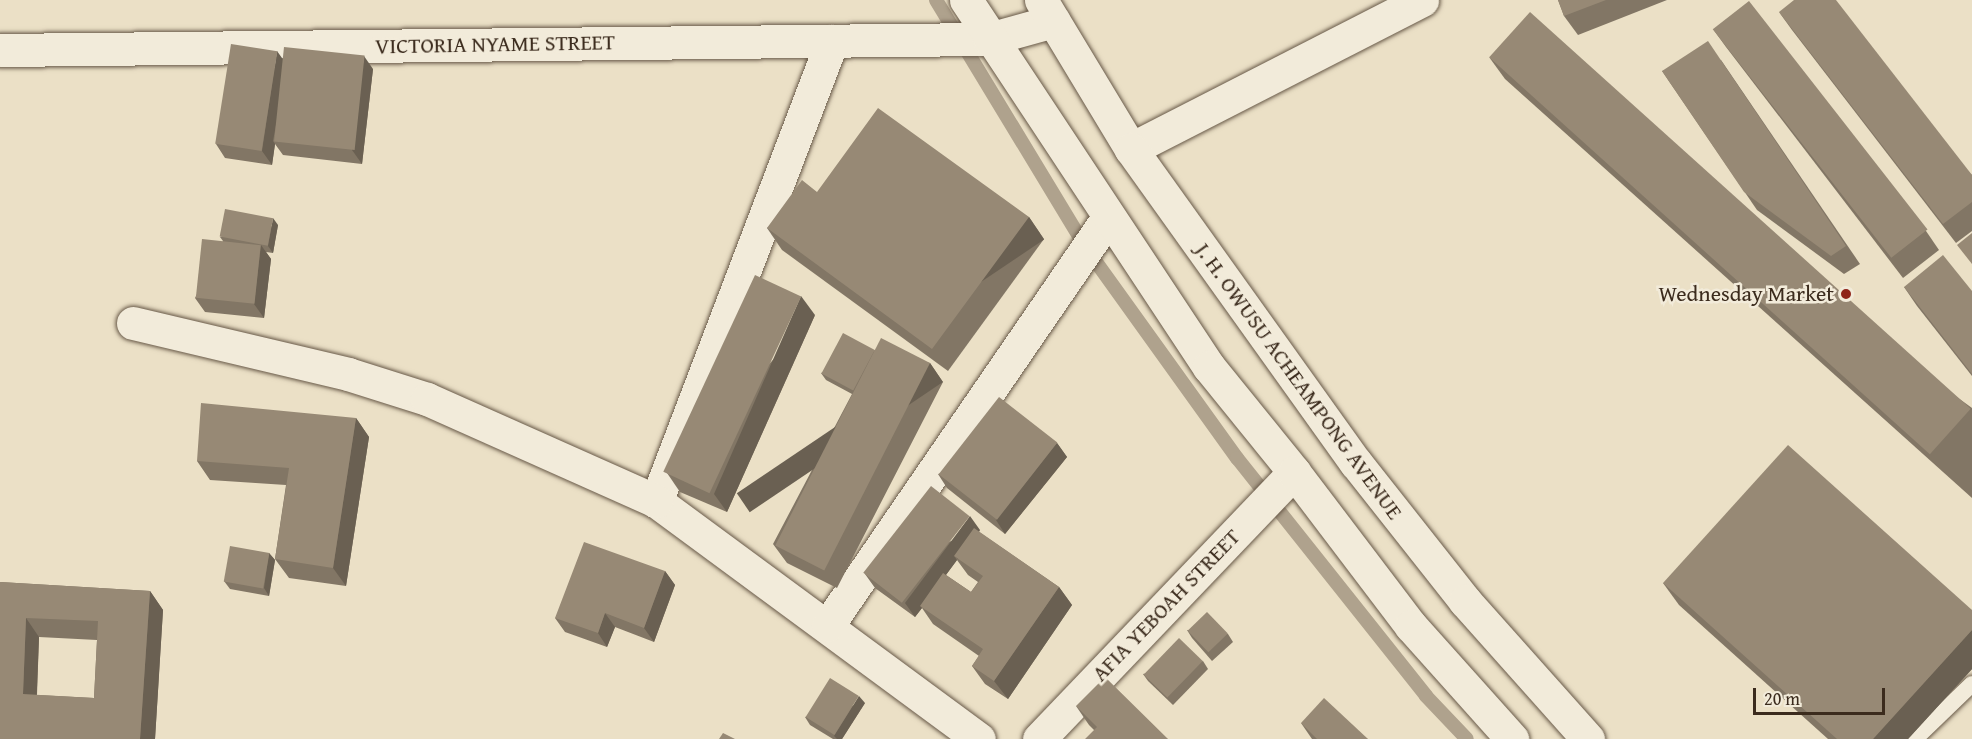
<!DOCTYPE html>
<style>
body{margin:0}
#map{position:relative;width:1972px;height:739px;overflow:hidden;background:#ebe0c6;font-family:"Gentium Book Plus",serif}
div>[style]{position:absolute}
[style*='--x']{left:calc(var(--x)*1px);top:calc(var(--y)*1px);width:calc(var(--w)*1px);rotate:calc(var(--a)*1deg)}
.stream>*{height:14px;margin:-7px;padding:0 7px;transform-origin:7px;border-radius:7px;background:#afa28d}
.roads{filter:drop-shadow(0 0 2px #675847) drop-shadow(0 0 2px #675847)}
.lane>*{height:16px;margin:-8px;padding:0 8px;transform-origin:8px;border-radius:8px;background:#f2ebda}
.street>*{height:33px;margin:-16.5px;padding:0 16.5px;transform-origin:16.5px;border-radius:16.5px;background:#f2ebda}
.secondary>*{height:33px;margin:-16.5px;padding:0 16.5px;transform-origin:16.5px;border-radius:16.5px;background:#f2ebda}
.wall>*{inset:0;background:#827665}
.shaded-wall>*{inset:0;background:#6a6052;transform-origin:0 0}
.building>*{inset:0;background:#978975;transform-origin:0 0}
.dots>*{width:16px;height:16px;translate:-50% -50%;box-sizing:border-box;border:3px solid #f2ebda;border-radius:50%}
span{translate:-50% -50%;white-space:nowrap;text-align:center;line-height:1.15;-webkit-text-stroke:5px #f2ebda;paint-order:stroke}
.street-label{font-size:22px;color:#3b2b1d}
.poi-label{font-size:22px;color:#3b2b1d}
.right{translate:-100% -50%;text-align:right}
.scale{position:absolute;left:1753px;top:688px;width:132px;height:27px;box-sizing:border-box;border:3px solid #3b2b1d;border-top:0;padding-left:8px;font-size:18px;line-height:21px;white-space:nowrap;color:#3b2b1d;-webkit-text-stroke:4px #f2ebda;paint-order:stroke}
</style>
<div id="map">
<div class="stream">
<i style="--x:936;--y:0;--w:290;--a:58.8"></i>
<i style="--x:1086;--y:248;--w:259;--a:54.3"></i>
<i style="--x:1237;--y:458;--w:304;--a:51.5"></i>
<i style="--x:1426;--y:696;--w:59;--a:46.4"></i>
</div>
<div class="roads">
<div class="lane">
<i style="--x:1915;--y:739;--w:79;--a:-44"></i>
</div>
<div class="street">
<i style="--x:832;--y:41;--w:493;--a:110.9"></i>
<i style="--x:656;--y:501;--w:401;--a:36.4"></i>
<i style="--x:0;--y:50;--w:989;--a:-0.64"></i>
<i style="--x:989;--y:39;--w:67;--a:-15.5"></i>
<i style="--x:1131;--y:149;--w:327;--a:-27.1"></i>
<i style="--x:133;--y:323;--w:221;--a:13.3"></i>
<i style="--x:348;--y:374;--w:83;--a:17.6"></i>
<i style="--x:427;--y:399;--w:251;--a:24"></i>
<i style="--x:828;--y:625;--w:495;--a:-55.5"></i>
<i style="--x:1039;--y:739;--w:369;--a:-46.3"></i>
</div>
<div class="secondary">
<i style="--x:966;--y:0;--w:440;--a:56.5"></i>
<i style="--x:1209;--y:367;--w:135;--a:51"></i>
<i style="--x:1294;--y:472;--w:193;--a:52.8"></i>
<i style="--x:1411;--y:626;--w:152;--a:48.2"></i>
<i style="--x:1041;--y:0;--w:174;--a:58.9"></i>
<i style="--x:1131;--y:149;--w:386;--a:54.4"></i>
<i style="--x:1356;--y:463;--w:176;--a:51.7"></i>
<i style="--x:1465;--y:601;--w:185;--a:48.3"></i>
</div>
</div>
<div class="wall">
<i style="clip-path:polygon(1558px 0,1667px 0,1578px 35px,1564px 16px)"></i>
<i style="clip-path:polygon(1779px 12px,1972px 175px,1972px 231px,1956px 243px,1792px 30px)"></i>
<i style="clip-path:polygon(1713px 29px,1926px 231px,1939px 250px,1903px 278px,1726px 47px)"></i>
<i style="clip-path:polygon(1489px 57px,1972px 408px,1972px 498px,1505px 79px)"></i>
<i style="clip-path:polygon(282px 58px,373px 69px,362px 164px,283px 155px,275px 144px,272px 165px,225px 158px,216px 144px)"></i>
<i style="clip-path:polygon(1721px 60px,1860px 264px,1844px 274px,1757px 210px,1662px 71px)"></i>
<i style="clip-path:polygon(817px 192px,1029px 217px,1044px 239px,948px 371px,782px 250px,767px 228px)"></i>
<i style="clip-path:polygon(278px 225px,273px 253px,266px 252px,271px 259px,264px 318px,205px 312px,195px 298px,223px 241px,220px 237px)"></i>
<i style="clip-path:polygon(1904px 287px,1972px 291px,1972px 376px,1917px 306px)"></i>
<i style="clip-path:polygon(815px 315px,727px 512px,680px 492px,667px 473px)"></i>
<i style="clip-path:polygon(875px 350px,930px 363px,943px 382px,837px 588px,787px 563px,773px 544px,852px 394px,826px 380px,821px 373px)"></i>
<i style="clip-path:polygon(356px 418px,369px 437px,346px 586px,289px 578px,275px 559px,286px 485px,210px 480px,197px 461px)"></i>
<i style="clip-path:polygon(1057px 443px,1067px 457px,1005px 534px,947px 488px,938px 474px)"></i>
<i style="clip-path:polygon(evenodd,980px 530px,979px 532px,1059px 587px,1072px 605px,1008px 699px,985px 684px,972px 666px,979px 656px,933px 624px,922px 608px,915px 617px,875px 588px,865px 574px,980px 530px,957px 560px,968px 575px,978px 582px,971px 592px,946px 575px,957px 560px)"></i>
<i style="clip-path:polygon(269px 553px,275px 560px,269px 596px,230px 589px,224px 581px)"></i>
<i style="clip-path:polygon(665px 571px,675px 585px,654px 642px,615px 627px,607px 647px,565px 632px,555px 618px)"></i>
<i style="clip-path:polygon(evenodd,0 582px,150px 591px,163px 610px,155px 739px,0 739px,0 582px,39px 637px,97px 640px,94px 698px,37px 695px,39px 637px)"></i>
<i style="clip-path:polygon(1663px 583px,1972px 610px,1972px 669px,1908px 739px,1828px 739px,1679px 605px)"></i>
<i style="clip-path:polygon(1187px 630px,1228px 634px,1233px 642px,1212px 661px,1192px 638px)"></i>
<i style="clip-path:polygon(1203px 661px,1208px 669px,1173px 705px,1148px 681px,1143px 674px)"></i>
<i style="clip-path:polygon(865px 703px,842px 739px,833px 739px,810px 725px,805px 717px)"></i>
<i style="clip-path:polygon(1076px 706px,1168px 739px,1094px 730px,1089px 725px)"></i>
<i style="clip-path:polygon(1301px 723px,1368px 739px,1312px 739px)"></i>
</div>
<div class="shaded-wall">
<i style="clip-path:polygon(277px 51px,287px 65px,273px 141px,275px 144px,272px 165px,262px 151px)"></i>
<i style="clip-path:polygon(364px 56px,373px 69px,362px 164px,352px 150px)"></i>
<i style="left:1029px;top:217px;width:27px;height:164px;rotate:56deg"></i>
<i style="clip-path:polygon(273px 218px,278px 225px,273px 253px,268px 246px)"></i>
<i style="clip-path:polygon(261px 245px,271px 259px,264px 318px,254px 304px)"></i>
<i style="clip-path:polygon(801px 296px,815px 315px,727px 512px,714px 494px)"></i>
<i style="left:930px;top:363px;width:23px;height:233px;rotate:56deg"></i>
<i style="clip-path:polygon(356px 418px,369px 437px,346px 586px,333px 568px)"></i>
<i style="clip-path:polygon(1057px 443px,1067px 457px,1005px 534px,996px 520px)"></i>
<i style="clip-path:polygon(970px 516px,980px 530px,958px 559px,954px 556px,957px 560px,922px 607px,920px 606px,922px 608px,915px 617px,905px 603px)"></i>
<i style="clip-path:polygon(269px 553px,275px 560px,269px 596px,264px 588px)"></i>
<i style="clip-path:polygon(665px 571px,675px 585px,654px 642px,644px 628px)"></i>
<i style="clip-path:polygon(1059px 587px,1072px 605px,1008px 699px,994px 681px)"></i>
<i style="clip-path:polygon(150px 591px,163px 610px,155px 739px,140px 739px)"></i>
<i style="clip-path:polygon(605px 613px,615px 627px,607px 647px,598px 633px)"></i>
<i style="clip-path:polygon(26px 618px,39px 637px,36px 713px,23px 694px)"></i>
<i style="clip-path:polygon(1972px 630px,1972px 669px,1908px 739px,1873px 739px)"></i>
<i style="clip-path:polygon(859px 696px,865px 703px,842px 739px,837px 739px,834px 736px)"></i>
</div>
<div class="building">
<i style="clip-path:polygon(1558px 0,1606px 0,1564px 16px)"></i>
<i style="clip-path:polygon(1794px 0,1836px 0,1972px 175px,1972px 202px,1943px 224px,1779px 12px)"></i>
<i style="left:1749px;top:1px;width:290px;height:46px;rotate:52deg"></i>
<i style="left:1530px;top:12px;width:593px;height:61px;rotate:42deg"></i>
<i style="clip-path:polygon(1708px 41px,1846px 246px,1831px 256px,1744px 192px,1662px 71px)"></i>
<i style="left:231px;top:44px;width:47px;height:101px;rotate:9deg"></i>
<i style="left:284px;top:47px;width:81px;height:95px;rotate:6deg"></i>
<i style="clip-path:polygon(878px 108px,1029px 217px,932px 349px,767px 228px,802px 180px,817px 192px)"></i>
<i style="left:225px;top:209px;width:49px;height:28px;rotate:11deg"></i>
<i style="clip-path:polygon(1972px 233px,1972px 264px,1957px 245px)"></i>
<i style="left:202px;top:239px;width:59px;height:59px;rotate:6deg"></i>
<i style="clip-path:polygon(1943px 255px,1972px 291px,1972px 374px,1904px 287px)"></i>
<i style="left:755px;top:275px;width:51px;height:217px;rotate:25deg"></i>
<i style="left:843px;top:333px;width:36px;height:46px;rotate:28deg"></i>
<i style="left:881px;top:338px;width:55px;height:233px;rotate:27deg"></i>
<i style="left:999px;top:397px;width:74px;height:98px;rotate:38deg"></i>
<i style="clip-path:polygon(201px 403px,356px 418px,333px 568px,275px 559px,289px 468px,197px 461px)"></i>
<i style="clip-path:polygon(1788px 445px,1972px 610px,1972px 630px,1873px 739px,1837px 739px,1663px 583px)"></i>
<i style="left:931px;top:486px;width:49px;height:110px;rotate:38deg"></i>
<i style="clip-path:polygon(974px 528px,1059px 587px,994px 681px,972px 666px,983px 649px,920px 606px,943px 573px,971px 592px,983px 576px,954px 556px)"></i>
<i style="clip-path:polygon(584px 542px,665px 571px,644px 628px,605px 613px,598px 633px,555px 618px)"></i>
<i style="left:230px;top:546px;width:40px;height:36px;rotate:10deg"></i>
<i style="clip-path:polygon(evenodd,0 582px,150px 591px,140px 739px,0 739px,0 582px,26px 618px,98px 621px,94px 698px,23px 694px,26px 618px)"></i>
<i style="left:1207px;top:612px;width:30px;height:27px;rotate:46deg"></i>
<i style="left:1179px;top:638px;width:33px;height:51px;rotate:44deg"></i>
<i style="clip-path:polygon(1105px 677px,1168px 739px,1085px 739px,1097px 727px,1076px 706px)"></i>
<i style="left:830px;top:678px;width:34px;height:46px;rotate:32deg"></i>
<i style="clip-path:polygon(1324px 698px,1368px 739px,1317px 739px,1301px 723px)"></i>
<i style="clip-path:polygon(723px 733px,735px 739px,719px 739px)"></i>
</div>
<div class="dots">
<i style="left:1846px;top:294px;background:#8f2418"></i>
</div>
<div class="street-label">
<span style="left:495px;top:44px;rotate:-1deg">VICTORIA NYAME STREET</span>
<span style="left:1299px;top:381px;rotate:54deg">J. H. OWUSU ACHEAMPONG AVENUE</span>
<span style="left:1166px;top:605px;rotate:-46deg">AFIA YEBOAH STREET</span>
</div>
<div class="poi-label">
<span class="right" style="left:1834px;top:294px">Wednesday Market</span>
</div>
<div class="scale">20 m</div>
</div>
